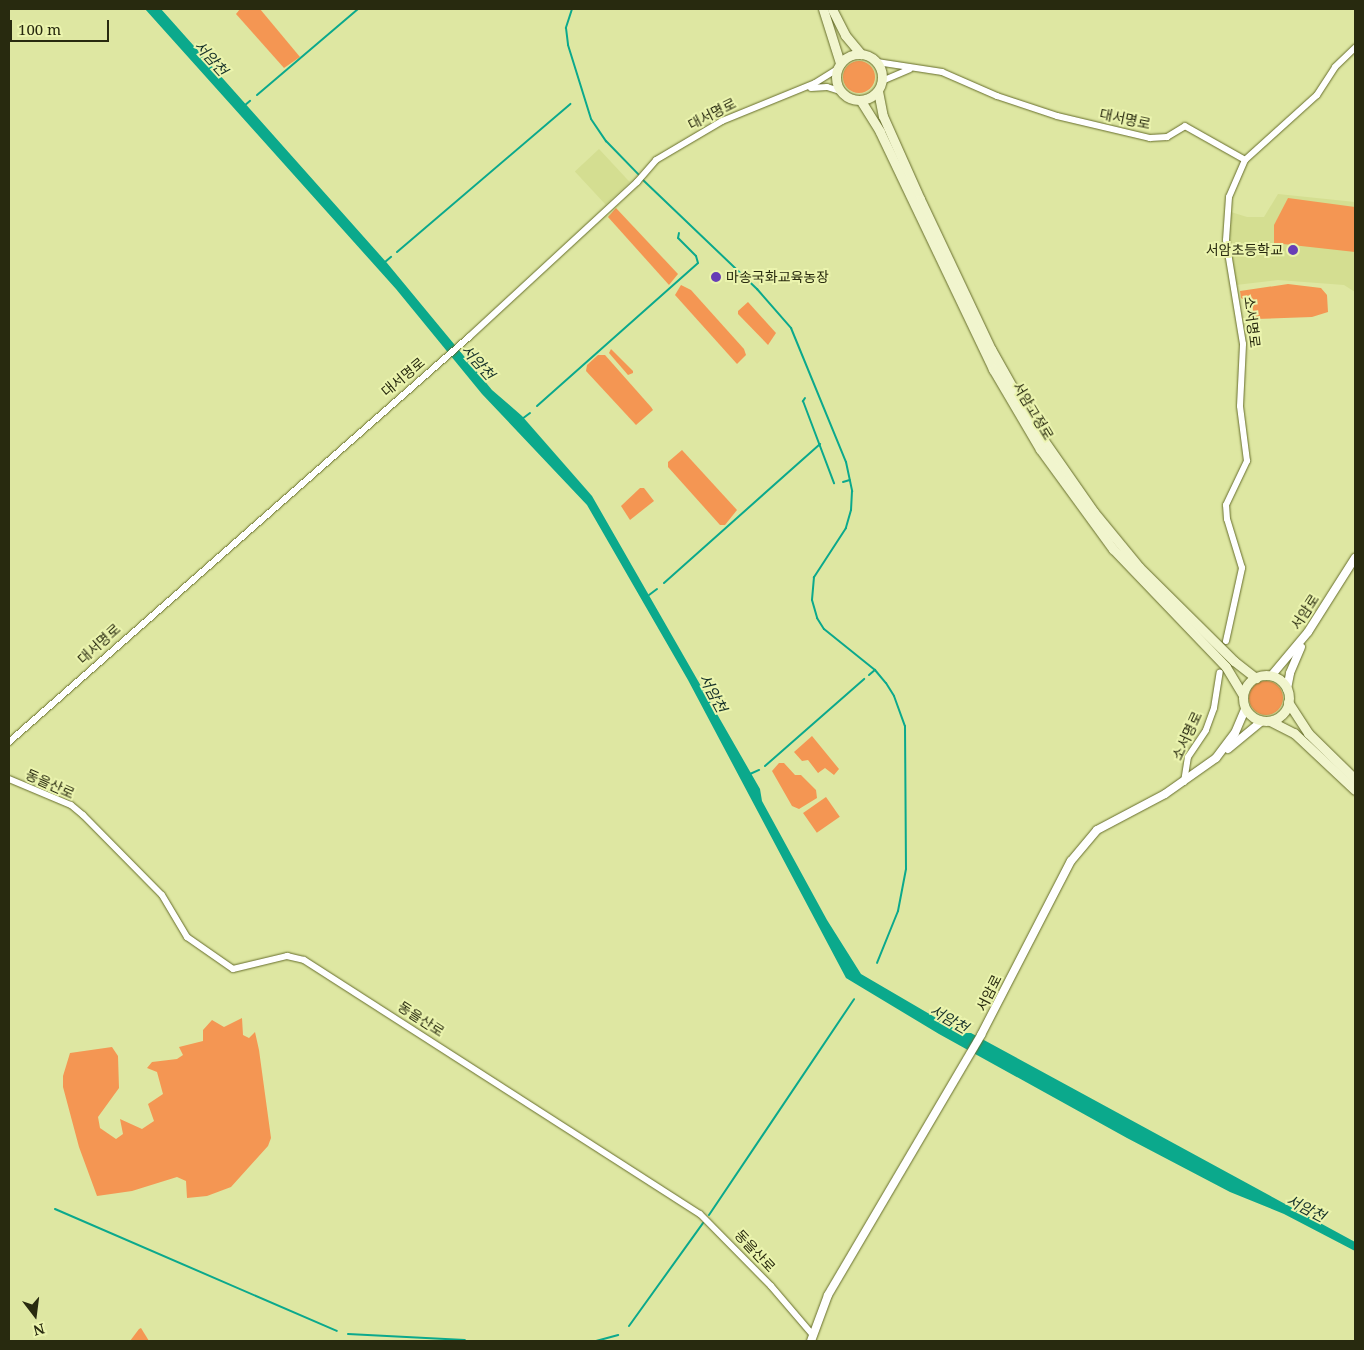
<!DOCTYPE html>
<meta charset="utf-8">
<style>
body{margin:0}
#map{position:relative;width:1364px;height:1350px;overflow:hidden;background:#dee7a2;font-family:"Noto Serif","Noto Sans KR",serif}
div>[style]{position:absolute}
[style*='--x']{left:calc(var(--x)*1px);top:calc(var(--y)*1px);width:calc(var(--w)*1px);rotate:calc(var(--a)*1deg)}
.built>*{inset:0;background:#d4de91;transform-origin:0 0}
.green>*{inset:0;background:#f49653;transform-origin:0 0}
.round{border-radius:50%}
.water>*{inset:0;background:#0ba98c}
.stream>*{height:2px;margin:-1px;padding:0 1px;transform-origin:1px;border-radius:1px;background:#0ba98c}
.roads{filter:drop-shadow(0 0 1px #666d2b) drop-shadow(0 0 1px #666d2b)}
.minor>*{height:6px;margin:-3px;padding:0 3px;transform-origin:3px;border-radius:3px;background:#fff}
.tertiary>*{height:8px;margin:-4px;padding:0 4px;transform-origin:4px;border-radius:4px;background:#fff}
.secondary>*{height:9px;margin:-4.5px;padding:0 4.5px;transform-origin:4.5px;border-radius:4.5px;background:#f1f5ce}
.secondary>.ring{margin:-4.5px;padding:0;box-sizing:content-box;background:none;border:9px solid #f1f5ce;border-radius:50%}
.dots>*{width:14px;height:14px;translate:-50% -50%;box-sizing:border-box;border:2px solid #ebf4ae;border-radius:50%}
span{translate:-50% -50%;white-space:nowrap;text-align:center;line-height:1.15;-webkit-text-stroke:4px #ebf4ae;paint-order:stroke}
.street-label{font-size:14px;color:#282a0f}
.poi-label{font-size:14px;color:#282a0f}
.right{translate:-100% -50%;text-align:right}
.left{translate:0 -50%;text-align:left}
.water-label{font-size:15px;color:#16312a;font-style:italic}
.frame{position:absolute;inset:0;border:10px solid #282a0f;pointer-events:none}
.north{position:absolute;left:10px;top:1290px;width:50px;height:50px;-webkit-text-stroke:4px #ebf4ae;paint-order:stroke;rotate:165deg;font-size:14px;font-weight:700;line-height:20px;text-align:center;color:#282a0f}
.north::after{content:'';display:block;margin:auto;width:18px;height:22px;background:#282a0f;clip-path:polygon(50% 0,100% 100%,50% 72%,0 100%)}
.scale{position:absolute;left:10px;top:20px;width:99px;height:22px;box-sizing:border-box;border:2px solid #282a0f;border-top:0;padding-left:6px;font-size:15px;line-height:18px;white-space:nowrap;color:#282a0f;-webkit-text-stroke:4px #ebf4ae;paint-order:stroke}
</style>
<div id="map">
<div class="built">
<i style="left:599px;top:149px;width:45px;height:33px;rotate:47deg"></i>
<i style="clip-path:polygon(1278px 194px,1355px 202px,1355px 292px,1344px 285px,1278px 280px,1236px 285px,1230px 243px,1231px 212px,1247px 217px,1264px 217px)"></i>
</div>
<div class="green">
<i style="clip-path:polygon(240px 9px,260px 9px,300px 57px,284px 68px,236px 14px)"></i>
<i class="round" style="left:843px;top:61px;width:32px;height:32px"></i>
<i style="clip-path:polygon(1288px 198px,1355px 207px,1355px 252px,1274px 243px,1274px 225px)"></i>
<i style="clip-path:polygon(616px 208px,678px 274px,669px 285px,608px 217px)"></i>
<i style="clip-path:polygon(1288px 284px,1321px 288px,1327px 295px,1328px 312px,1312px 317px,1255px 319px,1251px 304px,1241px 298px,1240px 291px)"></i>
<i style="clip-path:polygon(681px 285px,691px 290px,744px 349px,746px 355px,737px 364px,675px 295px)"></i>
<i style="clip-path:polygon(748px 302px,776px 333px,768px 345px,738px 314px,738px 311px)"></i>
<i style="clip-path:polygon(611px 349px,633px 371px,633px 373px,628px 375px,609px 353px)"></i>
<i style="clip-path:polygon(598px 355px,605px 355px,651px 407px,653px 410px,636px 425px,586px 371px,587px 365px)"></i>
<i style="clip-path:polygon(682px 450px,737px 510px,725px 525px,720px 525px,668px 467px,668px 462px)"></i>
<i style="clip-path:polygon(640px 488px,644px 488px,654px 501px,630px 520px,621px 506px)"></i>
<i class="round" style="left:1249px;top:681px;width:34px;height:34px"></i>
<i style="clip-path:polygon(812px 736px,839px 769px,834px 775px,825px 768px,818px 773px,808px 760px,802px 761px,794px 752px)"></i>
<i style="clip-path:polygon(779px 763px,784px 763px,795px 775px,801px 775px,816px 790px,817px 798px,799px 809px,792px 806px,772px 771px)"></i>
<i style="left:826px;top:797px;width:24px;height:28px;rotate:55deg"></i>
<i style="clip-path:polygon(242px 1018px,243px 1035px,249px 1038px,255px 1032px,259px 1050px,271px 1138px,268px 1146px,231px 1187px,207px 1196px,187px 1198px,186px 1181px,177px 1177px,132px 1191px,97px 1196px,79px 1147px,63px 1087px,63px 1076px,70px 1053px,112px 1047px,118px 1056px,119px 1088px,98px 1117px,100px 1128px,116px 1139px,123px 1134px,120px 1119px,142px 1129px,154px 1121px,148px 1104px,163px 1094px,157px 1072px,147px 1068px,152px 1062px,177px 1059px,183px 1055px,179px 1047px,203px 1041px,203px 1030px,212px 1020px,224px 1027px)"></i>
<i style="clip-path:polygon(141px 1328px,149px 1341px,130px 1341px,139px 1329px)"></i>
</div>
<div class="water">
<i style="clip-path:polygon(145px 9px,161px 9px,387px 263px,492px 390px,522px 416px,592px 496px,760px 789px,762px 801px,827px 920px,861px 974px,962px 1033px,971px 1033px,1355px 1242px,1355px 1251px,1284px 1214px,1230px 1192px,1127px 1138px,939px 1034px,846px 978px,688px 680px,587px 505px,482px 394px,396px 289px)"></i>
</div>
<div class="stream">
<i style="--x:572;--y:9;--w:20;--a:108"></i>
<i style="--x:566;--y:28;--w:17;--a:83"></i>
<i style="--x:568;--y:45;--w:77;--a:72.7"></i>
<i style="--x:591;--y:119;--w:27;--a:56"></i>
<i style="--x:606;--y:141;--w:49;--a:45.8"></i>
<i style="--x:257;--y:95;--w:133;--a:-40.4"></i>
<i style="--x:244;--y:106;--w:8;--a:-40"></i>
<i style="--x:643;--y:180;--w:158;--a:43.7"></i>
<i style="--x:757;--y:289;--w:52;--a:48.9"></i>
<i style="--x:791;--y:328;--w:145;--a:67.7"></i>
<i style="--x:846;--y:462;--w:30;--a:78"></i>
<i style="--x:852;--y:491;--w:19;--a:93"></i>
<i style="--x:851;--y:510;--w:19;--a:106"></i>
<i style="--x:846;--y:528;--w:59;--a:123.1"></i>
<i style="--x:814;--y:577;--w:23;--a:95"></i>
<i style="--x:812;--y:600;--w:19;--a:74"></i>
<i style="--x:817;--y:618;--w:13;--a:58"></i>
<i style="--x:824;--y:629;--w:65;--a:38.8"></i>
<i style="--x:875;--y:670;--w:17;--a:50"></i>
<i style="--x:886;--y:683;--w:15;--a:58"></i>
<i style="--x:894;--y:696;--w:32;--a:70"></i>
<i style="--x:905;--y:726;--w:143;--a:89.6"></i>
<i style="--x:906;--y:869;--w:43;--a:100.8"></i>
<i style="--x:898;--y:911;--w:56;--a:112"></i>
<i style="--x:397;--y:252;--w:228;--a:-40.5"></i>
<i style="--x:385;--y:262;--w:8;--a:-40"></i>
<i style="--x:805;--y:398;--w:4;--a:124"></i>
<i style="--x:803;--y:401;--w:88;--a:69.3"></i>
<i style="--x:537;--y:406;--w:215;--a:-41.6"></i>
<i style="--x:698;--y:263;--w:7;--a:-106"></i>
<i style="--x:696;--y:256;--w:25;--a:-135"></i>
<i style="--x:678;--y:238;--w:5;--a:-79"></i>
<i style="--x:522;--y:419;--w:10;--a:-37"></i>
<i style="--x:843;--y:482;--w:7;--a:-16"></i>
<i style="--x:664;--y:583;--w:209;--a:-41.7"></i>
<i style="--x:649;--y:595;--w:10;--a:-37"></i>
<i style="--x:869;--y:675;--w:8;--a:-40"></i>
<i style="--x:765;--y:766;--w:132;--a:-41.3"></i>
<i style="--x:750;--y:774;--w:10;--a:-24"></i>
<i style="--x:55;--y:1209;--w:307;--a:23.4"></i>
<i style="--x:709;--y:1215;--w:260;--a:-56.1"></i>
<i style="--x:629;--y:1326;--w:127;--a:-54.3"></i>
<i style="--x:348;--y:1334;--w:117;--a:2.9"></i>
<i style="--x:474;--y:1341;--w:15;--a:0"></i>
<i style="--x:596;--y:1341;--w:23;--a:-15"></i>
</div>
<div class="roads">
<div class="minor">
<i style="--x:877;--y:62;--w:66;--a:8.7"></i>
<i style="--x:942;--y:72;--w:60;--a:23.6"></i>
<i style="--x:997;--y:96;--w:63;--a:18.4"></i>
<i style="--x:1057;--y:116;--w:96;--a:13.3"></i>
<i style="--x:1150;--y:138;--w:17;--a:-3"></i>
<i style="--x:1167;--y:137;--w:21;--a:-31"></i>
<i style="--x:1185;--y:126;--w:69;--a:29.5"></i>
<i style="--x:882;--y:81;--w:30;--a:-23"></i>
<i style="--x:811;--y:88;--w:16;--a:-4"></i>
<i style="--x:827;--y:87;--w:14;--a:17"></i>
<i style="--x:1226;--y:641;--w:75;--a:-77.6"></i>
<i style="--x:1242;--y:568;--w:51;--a:-107"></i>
<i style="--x:1227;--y:519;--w:14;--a:-94"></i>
<i style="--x:1226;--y:505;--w:49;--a:-64.5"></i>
<i style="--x:1247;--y:461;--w:55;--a:-97.3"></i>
<i style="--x:1240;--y:406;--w:62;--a:-87.2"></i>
<i style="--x:1243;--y:344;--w:105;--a:-99.3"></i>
<i style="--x:1226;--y:240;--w:43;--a:-86"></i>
<i style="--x:1229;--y:197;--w:40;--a:-66.6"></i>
<i style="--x:1245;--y:160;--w:97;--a:-42.1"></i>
<i style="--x:1317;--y:95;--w:33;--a:-57"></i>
<i style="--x:1335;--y:67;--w:28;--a:-44"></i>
<i style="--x:9;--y:742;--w:613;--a:-41.36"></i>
<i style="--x:469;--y:337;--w:229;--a:-42.7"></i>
<i style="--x:637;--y:182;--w:29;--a:-49"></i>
<i style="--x:656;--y:160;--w:77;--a:-30.6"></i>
<i style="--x:722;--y:121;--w:100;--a:-22.2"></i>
<i style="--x:815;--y:83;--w:26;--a:-32"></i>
<i style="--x:9;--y:779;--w:67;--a:22.8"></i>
<i style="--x:71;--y:805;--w:16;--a:40"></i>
<i style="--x:83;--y:815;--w:112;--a:45.4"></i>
<i style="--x:162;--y:895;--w:49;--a:59.2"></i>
<i style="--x:187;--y:937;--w:56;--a:34.8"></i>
<i style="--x:233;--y:969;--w:56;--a:-13.5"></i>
<i style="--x:287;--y:956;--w:17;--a:13"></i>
<i style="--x:304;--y:960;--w:470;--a:32.7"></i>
<i style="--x:700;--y:1214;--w:101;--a:45.4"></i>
<i style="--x:771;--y:1286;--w:63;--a:49.5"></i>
<i style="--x:1184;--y:782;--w:25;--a:-81"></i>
<i style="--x:1188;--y:757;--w:32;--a:-56"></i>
<i style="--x:1206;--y:730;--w:23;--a:-70"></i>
<i style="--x:1214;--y:708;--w:36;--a:-81"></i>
</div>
<div class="tertiary">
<i style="--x:1271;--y:676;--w:57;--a:-49.9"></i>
<i style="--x:1308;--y:632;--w:88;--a:-57.6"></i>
<i style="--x:1287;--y:689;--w:16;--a:-79"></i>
<i style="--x:1290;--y:673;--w:28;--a:-67"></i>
<i style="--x:1228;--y:749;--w:44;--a:-39.5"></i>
<i style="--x:811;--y:1341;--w:49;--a:-69.7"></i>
<i style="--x:828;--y:1295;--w:302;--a:-59.5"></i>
<i style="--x:981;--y:1035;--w:196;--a:-62.7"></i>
<i style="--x:1071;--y:861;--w:40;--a:-50"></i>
<i style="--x:1097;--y:830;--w:77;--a:-27.9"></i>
<i style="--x:1165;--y:794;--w:62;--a:-35.2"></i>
<i style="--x:1216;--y:758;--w:31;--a:-53"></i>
<i style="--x:1235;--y:733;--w:26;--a:-67"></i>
</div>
<div class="secondary">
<i style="--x:823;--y:9;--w:57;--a:72.5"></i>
<i style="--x:832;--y:9;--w:29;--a:63"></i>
<i style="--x:845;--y:35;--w:25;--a:50"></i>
<i class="ring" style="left:836px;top:54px;width:37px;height:37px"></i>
<i style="--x:878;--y:91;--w:25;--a:79"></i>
<i style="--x:883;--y:116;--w:91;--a:66"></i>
<i style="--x:920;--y:199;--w:166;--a:64.7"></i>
<i style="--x:991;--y:349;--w:92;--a:60.6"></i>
<i style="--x:1036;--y:429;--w:101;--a:55.1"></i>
<i style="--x:1094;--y:512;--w:71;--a:50.7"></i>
<i style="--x:1139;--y:567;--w:134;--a:44.7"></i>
<i style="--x:1234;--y:661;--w:28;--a:38"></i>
<i style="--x:861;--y:101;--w:36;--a:58"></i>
<i style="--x:880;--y:132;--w:263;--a:64.5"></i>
<i style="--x:993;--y:369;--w:93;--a:59.6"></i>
<i style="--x:1040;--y:449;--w:124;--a:53.9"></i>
<i style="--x:1113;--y:549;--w:163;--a:46.2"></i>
<i style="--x:1226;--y:667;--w:33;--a:59"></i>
<i class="ring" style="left:1243px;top:675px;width:37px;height:37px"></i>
<i style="--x:1288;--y:702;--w:37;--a:57"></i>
<i style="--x:1308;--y:733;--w:66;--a:44.4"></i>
<i style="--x:1270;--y:721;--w:27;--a:27"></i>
<i style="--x:1294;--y:733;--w:83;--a:43.1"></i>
</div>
</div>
<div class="dots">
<i style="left:1293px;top:250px;background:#673eb6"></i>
<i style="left:716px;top:277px;background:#673eb6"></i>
</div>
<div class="street-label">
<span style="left:712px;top:114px;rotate:-27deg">대서명로</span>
<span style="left:1125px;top:119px;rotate:12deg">대서명로</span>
<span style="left:1252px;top:322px;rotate:83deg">소서명로</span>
<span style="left:403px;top:377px;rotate:-40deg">대서명로</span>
<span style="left:1033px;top:411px;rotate:59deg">서암고정로</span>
<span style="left:1305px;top:612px;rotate:-57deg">서암로</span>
<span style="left:99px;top:644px;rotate:-42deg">대서명로</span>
<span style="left:1187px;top:736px;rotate:-65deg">소서명로</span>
<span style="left:50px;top:784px;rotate:24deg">동을산로</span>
<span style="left:989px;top:993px;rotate:-63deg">서암로</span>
<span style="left:421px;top:1019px;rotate:33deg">동을산로</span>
<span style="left:755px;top:1251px;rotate:47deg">동을산로</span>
</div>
<div class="poi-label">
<span class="right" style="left:1283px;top:250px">서암초등학교</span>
<span class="left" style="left:726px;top:277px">마송국화교육농장</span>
</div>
<div class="water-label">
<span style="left:211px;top:58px;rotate:48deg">서암천</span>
<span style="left:478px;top:362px;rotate:48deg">서암천</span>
<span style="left:713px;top:693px;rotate:62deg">서암천</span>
<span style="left:949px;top:1019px;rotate:30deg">서암천</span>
<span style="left:1306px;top:1208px;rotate:27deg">서암천</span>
</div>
<div class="frame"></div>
<div class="north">N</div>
<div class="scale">100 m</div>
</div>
